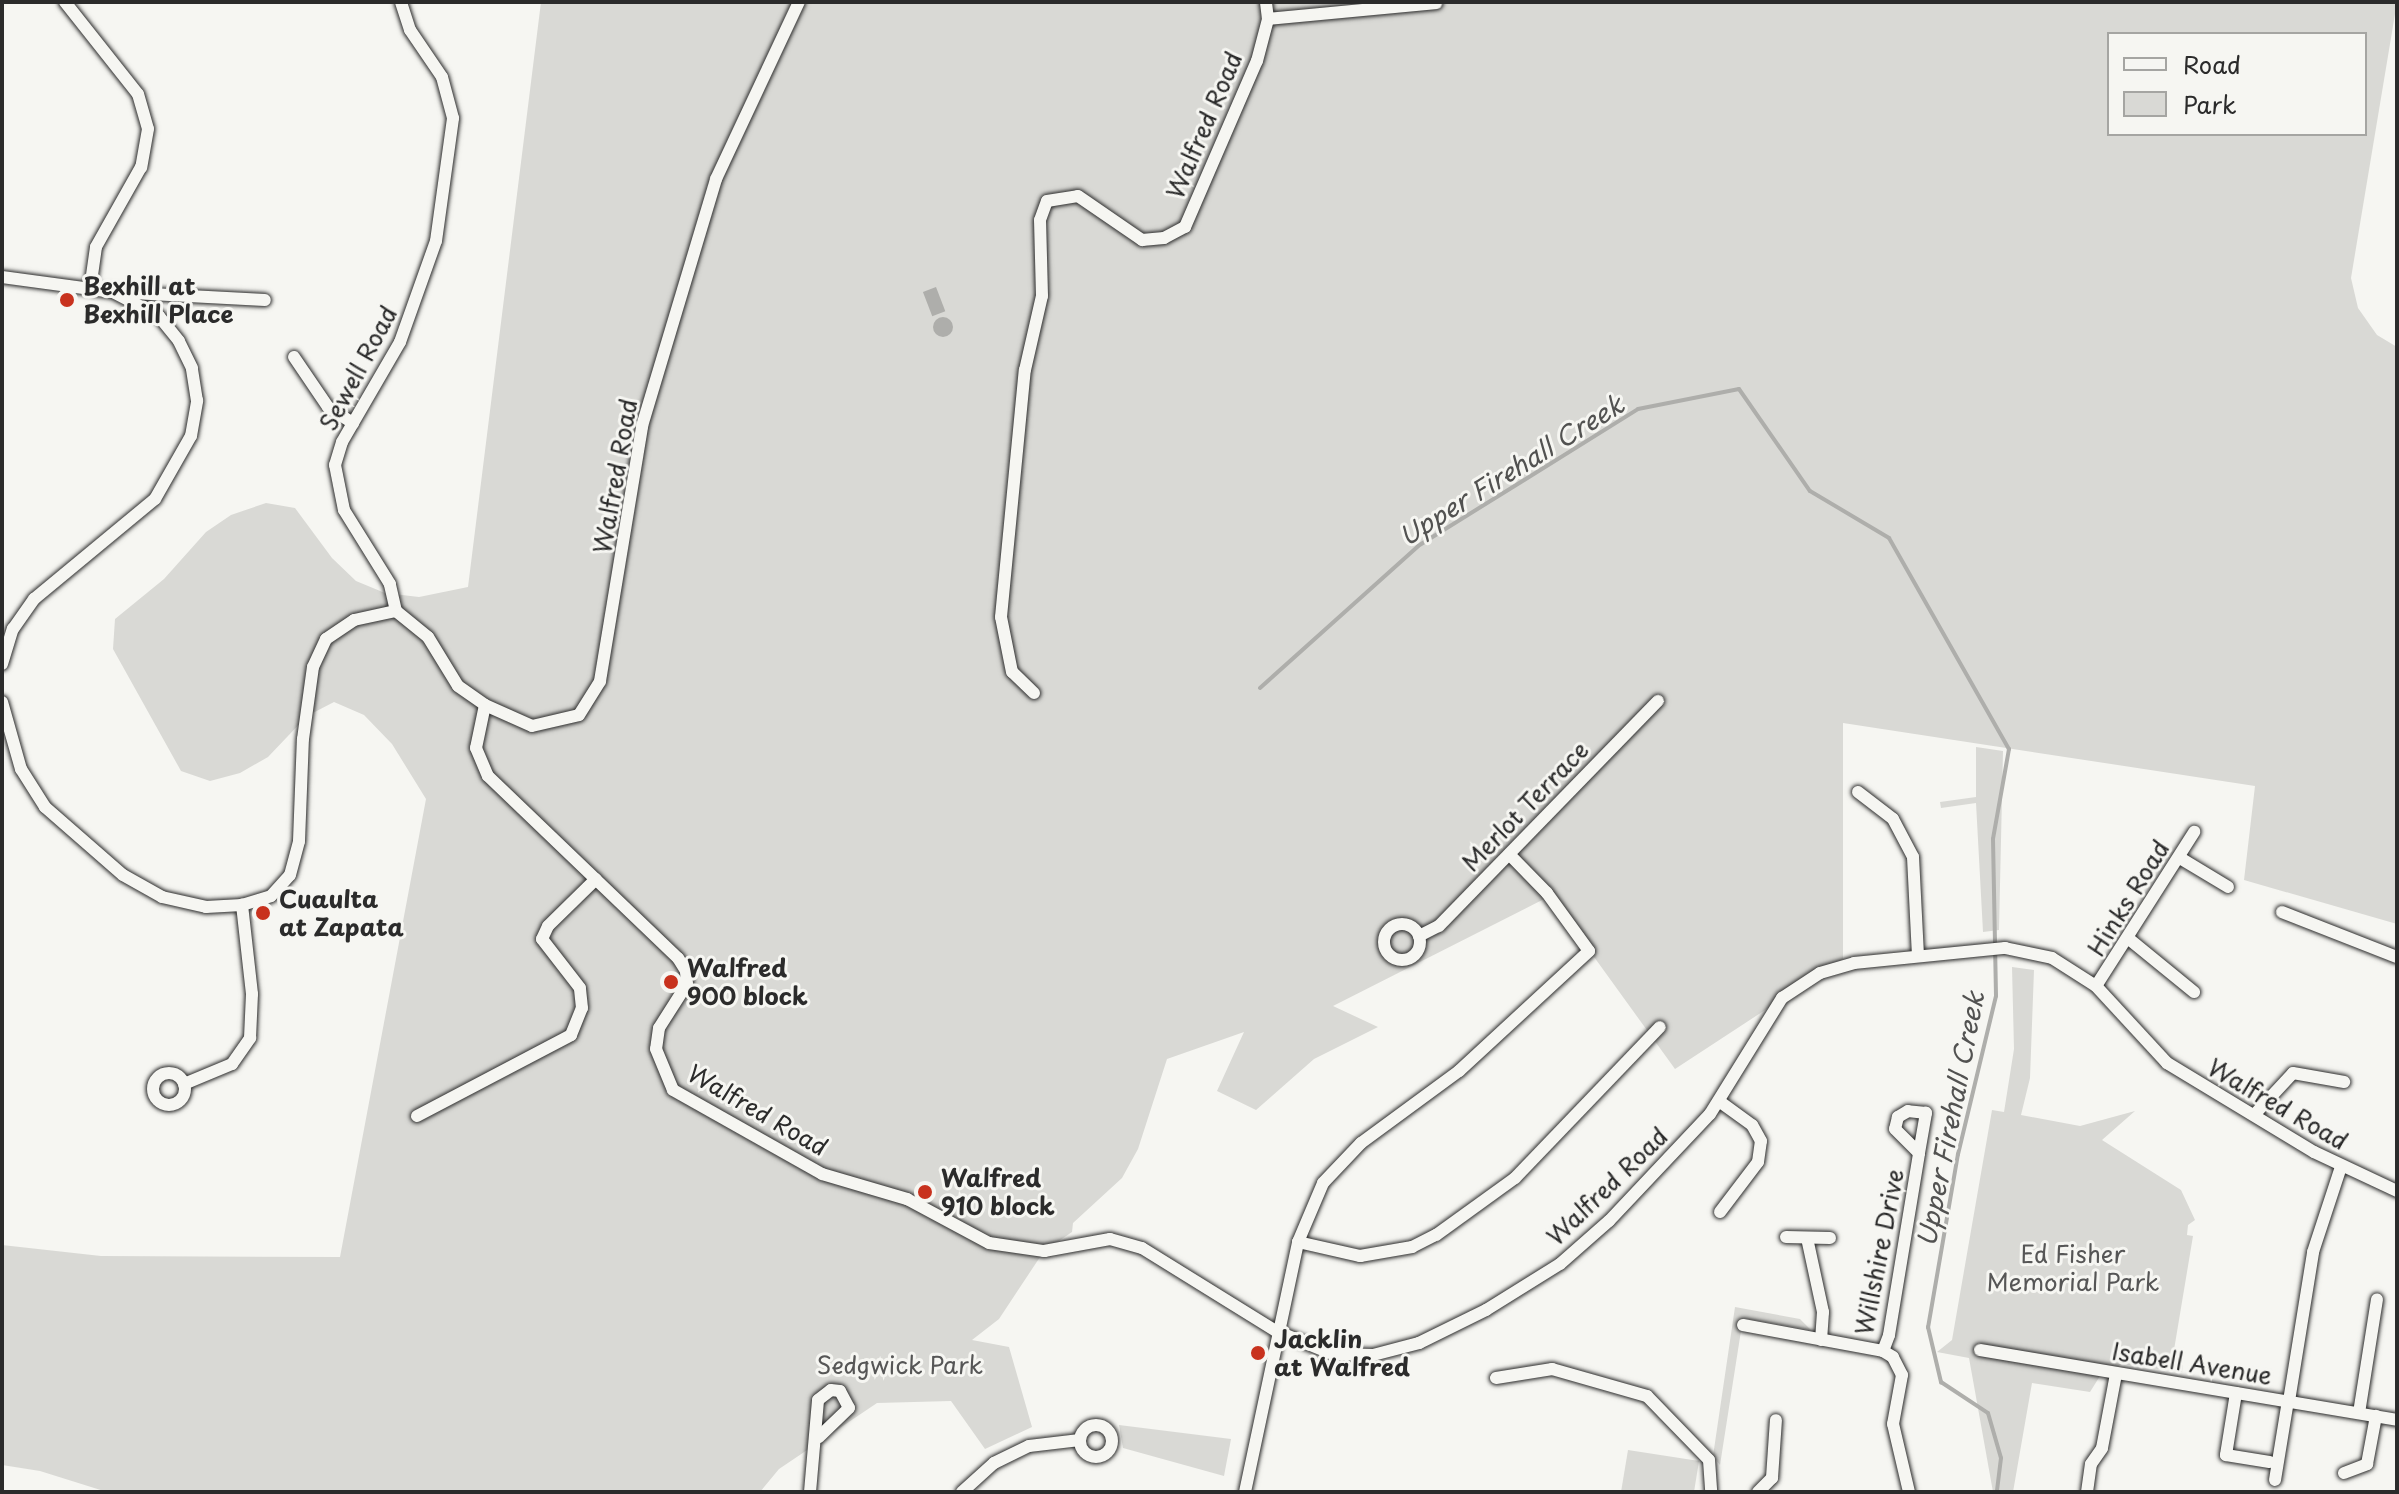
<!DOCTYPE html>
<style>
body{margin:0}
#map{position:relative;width:2399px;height:1494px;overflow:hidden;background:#f6f6f2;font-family:"Playpen Sans",sans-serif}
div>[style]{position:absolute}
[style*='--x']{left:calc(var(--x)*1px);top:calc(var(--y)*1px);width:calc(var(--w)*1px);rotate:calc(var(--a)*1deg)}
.green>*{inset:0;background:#d9d9d5}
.water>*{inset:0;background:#aeaeab;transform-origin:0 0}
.round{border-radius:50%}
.stream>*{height:4px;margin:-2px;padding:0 2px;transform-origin:2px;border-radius:2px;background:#aeaeab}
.roads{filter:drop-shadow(0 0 2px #2b2b2b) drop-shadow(0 0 2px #2b2b2b)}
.street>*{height:12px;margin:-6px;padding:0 6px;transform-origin:6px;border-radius:6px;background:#f6f6f2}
.street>.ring{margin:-6px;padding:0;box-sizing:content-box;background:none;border:12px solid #f6f6f2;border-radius:50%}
.dots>*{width:22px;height:22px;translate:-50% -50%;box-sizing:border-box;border:4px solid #f6f6f2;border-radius:50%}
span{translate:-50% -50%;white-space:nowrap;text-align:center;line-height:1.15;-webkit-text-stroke:6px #f6f6f2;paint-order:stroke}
.street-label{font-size:24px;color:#2b2b2b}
.poi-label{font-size:24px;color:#2b2b2b;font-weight:700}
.left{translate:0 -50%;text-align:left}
.park-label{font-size:24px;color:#565656}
.water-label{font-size:26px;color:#525251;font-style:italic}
.frame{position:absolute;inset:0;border:4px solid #2b2b2b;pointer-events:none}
.legend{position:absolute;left:2107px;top:32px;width:260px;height:104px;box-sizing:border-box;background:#f6f6f2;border:2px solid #a5a5a2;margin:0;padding:10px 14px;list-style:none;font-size:24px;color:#2b2b2b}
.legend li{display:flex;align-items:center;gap:16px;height:40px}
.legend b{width:40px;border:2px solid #a5a5a2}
</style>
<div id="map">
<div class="green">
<i style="clip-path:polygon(evenodd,541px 2px,2397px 2px,2351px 278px,2358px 308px,2377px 335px,2397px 347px,2397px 924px,2244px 880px,2255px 786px,1843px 723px,1843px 959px,1675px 1069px,1550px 896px,1333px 1006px,1378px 1027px,1314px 1059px,1256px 1110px,1217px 1091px,1244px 1032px,1167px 1059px,1138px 1149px,1122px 1178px,1073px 1223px,1072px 1232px,1044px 1251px,999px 1319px,972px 1340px,1009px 1347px,1032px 1427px,985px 1449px,951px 1401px,877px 1403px,779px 1469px,760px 1492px,107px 1492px,40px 1471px,2px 1465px,2px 1245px,101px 1256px,340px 1257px,426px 799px,392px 744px,364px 715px,334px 702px,307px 716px,268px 757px,240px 773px,210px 781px,181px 771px,113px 649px,115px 619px,164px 579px,206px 532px,231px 515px,266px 503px,295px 508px,332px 558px,356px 581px,385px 593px,419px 597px,468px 587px,541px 2px,2109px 34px,2365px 34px,2365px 134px,2109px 134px,2109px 34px)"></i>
<i style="clip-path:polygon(1976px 747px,2003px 751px,1999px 930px,1983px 932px,1976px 803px,1941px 808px,1940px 802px,1976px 797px)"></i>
<i style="clip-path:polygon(2012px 967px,2034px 970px,2030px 1078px,2021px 1115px,2080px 1126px,2135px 1111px,2102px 1140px,2181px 1190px,2195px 1220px,2188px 1225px,2187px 1235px,2193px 1236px,2172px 1362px,2183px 1365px,2182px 1372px,2122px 1364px,2100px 1376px,2090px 1392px,2032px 1383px,2013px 1492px,1993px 1492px,1969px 1358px,1937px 1352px,1952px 1340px,1992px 1110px,2004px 1112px,2014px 1049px)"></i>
<i style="clip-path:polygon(1735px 1307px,1800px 1319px,1811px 1330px,1743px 1318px,1720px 1465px,1713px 1456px)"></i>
<i style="clip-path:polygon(1119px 1425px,1231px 1439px,1224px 1476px,1123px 1448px)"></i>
<i style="clip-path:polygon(1628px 1450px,1699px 1461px,1694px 1492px,1621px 1492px)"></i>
</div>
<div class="water">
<i style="left:936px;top:287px;width:26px;height:14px;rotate:69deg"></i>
<i class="round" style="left:933px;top:317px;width:20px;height:20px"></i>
</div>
<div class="stream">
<i style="--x:1260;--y:688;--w:212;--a:-41.9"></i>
<i style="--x:1418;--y:546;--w:259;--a:-31.9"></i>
<i style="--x:1638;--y:409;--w:103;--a:-11.2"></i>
<i style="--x:1739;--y:389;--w:124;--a:55.2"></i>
<i style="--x:1810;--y:491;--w:92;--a:30.7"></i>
<i style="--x:1889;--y:538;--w:243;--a:60.4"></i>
<i style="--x:2009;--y:749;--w:91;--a:100.1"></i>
<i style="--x:1993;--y:839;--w:157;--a:88.9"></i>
<i style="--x:1996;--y:996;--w:163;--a:103.5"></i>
<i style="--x:1958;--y:1154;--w:176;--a:99.8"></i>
<i style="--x:1928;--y:1327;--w:57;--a:76.7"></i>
<i style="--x:1941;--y:1382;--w:56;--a:33.4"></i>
<i style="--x:1988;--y:1413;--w:47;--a:73.9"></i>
<i style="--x:2001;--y:1458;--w:34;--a:97"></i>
</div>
<div class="roads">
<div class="street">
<i style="--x:65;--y:2;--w:117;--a:51.6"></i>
<i style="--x:138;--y:94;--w:36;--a:74"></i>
<i style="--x:148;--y:129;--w:39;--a:100"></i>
<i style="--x:141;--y:167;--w:92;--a:119.4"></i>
<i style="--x:96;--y:247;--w:42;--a:98.1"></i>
<i style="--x:1268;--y:19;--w:169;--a:-5.4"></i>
<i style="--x:2;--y:277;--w:112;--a:7.7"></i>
<i style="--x:113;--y:292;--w:152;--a:3"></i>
<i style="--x:294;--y:357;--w:60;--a:55.8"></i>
<i style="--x:328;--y:407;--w:30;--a:33"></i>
<i style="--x:396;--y:611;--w:28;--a:-103"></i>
<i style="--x:390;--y:584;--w:87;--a:-121.9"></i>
<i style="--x:344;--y:510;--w:46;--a:-101.3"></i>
<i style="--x:335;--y:465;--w:24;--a:-73"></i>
<i style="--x:342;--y:442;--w:116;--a:-59.9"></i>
<i style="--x:400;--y:342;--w:107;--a:-70.4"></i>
<i style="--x:436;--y:241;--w:124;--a:-82.1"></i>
<i style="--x:453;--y:118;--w:42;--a:-105"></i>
<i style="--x:442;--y:77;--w:57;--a:-124.2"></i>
<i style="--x:410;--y:30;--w:29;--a:-108"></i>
<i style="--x:2;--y:664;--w:37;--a:-73"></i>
<i style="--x:13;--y:629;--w:37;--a:-55"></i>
<i style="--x:34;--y:599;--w:157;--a:-39.6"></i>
<i style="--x:155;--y:499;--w:73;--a:-60.3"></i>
<i style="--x:191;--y:436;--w:36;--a:-80"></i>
<i style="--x:197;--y:401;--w:33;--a:-99"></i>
<i style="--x:192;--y:368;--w:30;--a:-116"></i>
<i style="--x:179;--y:341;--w:32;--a:-129"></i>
<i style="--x:159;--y:316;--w:52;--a:-152.4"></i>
<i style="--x:1034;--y:693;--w:30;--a:-136"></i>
<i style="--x:1012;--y:672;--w:56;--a:-101.3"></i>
<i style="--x:1001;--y:617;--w:248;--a:-84.5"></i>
<i style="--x:1025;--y:370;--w:76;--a:-77.1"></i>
<i style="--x:1042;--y:296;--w:76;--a:-91.5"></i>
<i style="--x:1040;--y:220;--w:20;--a:-70"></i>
<i style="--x:1047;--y:201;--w:31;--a:-9"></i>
<i style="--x:1078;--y:196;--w:78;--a:34.5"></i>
<i style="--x:1142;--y:240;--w:22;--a:-5"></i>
<i style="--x:1164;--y:238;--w:24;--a:-28"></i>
<i style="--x:1185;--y:227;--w:181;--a:-66.6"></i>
<i style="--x:1257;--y:61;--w:43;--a:-75.3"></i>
<i style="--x:1268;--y:19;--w:17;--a:-97"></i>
<i style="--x:2;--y:702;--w:70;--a:74.2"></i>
<i style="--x:21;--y:769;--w:45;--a:57.7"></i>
<i style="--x:45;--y:807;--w:103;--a:41.1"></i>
<i style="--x:123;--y:875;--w:45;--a:29.4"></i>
<i style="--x:162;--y:897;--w:45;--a:12.8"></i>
<i style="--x:206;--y:907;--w:36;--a:-3"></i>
<i style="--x:242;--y:905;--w:30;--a:-17"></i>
<i style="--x:271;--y:896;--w:28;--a:-48"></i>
<i style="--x:290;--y:875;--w:35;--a:-75"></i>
<i style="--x:299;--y:841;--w:102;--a:-87.8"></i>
<i style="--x:303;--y:739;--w:73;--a:-82.1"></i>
<i style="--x:313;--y:667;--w:31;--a:-65"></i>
<i style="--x:326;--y:639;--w:34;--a:-34"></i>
<i style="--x:354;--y:620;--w:43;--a:-12.1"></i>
<i style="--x:396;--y:611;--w:41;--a:39.1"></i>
<i style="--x:428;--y:637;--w:57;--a:58.5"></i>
<i style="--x:458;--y:686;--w:33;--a:35"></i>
<i style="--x:485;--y:705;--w:51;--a:24.1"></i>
<i style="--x:532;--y:726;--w:48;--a:-13.2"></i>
<i style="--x:579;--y:715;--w:40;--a:-58"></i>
<i style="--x:600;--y:681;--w:258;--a:-80.6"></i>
<i style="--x:642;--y:426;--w:258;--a:-73.3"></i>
<i style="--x:716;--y:179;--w:195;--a:-64.9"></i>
<i style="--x:485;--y:705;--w:44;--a:101.8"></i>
<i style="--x:476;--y:748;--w:30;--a:67"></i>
<i style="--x:488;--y:776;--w:263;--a:43.8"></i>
<i style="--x:678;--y:958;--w:15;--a:58"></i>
<i style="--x:686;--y:971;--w:13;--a:86"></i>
<i style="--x:687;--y:984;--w:52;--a:122.5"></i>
<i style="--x:659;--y:1028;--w:21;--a:98"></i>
<i style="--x:656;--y:1049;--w:44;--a:67.5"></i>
<i style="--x:673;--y:1090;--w:171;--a:29.4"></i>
<i style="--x:822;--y:1174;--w:89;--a:16.4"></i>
<i style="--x:907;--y:1199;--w:93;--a:28.2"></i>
<i style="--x:989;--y:1243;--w:56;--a:8.3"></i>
<i style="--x:1044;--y:1251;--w:67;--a:-10.3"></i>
<i style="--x:1110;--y:1239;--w:33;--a:16"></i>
<i style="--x:1142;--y:1248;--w:158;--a:31.8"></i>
<i style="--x:1276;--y:1331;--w:61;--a:22"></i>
<i style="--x:1333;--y:1354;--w:40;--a:1.4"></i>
<i style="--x:1373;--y:1355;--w:48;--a:-14.6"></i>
<i style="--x:1419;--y:1343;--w:75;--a:-26.2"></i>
<i style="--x:1486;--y:1310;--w:87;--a:-31.9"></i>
<i style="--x:1560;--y:1264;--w:65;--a:-41.3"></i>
<i style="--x:1609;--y:1221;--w:147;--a:-46.7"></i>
<i style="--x:1710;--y:1114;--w:137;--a:-58.2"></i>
<i style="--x:1782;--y:998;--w:45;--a:-33.3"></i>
<i style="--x:1820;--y:973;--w:35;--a:-16"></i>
<i style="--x:1854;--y:963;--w:152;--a:-5.7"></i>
<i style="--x:2005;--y:948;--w:48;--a:12"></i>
<i style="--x:2052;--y:958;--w:52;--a:32.5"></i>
<i style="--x:2096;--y:986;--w:105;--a:47.3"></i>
<i style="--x:2167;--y:1063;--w:172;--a:31.2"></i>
<i style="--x:2314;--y:1152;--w:92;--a:25.2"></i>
<i style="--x:1858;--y:792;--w:44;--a:37.6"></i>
<i style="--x:1893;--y:819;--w:43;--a:62.2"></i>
<i style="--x:1913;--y:857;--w:99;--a:87.1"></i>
<i style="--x:2180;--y:858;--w:56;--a:31.1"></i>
<i style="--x:2282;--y:912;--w:123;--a:21.4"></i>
<i class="ring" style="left:1384px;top:924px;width:24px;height:24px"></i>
<i style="--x:1419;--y:936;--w:22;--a:-27"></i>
<i style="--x:1439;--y:926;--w:314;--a:-45.8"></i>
<i style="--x:2129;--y:939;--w:84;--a:39.2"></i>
<i style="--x:2096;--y:986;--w:183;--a:-57.5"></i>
<i class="ring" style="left:153px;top:1073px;width:20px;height:20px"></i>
<i style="--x:184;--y:1084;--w:52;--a:-22.6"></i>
<i style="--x:232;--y:1064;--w:32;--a:-55"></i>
<i style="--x:250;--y:1038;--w:44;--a:-87.4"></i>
<i style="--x:252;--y:994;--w:90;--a:-96.4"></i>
<i style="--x:2254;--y:1115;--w:57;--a:-47.1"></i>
<i style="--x:2293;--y:1073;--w:52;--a:10"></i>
<i style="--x:417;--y:1116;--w:174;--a:-27.7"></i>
<i style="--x:571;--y:1035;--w:29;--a:-68"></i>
<i style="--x:582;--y:1008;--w:20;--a:-96"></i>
<i style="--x:580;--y:988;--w:62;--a:-127.8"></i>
<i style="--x:542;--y:939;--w:14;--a:-65"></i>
<i style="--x:548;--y:926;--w:67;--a:-44.4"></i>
<i style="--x:1720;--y:1212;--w:63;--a:-52.8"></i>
<i style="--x:1758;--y:1162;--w:21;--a:-82"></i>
<i style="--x:1761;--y:1141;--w:18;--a:-119"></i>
<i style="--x:1752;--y:1125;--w:39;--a:-144"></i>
<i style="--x:1786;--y:1237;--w:44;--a:1.3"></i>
<i style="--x:1807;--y:1238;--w:76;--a:77.8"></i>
<i style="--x:1823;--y:1312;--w:28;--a:94"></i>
<i style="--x:1298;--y:1242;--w:64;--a:12.7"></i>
<i style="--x:1360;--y:1256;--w:53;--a:-9.8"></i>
<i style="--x:1412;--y:1247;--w:27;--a:-27"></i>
<i style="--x:1436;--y:1235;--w:97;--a:-35.8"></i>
<i style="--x:1515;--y:1178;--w:209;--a:-46.2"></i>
<i style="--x:1743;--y:1325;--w:142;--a:10.5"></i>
<i style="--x:1980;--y:1350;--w:423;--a:9.5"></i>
<i style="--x:1496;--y:1378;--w:57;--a:-9.1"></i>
<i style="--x:1552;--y:1369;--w:99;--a:15.9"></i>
<i style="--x:1647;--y:1396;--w:89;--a:45.9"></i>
<i style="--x:1709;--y:1460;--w:32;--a:86"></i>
<i style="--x:2236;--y:1393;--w:63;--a:99.2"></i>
<i style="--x:2226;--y:1455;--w:44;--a:9.2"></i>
<i style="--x:2289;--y:1401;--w:151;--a:-80.8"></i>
<i style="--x:2313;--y:1252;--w:89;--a:-71.8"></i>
<i style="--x:2359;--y:1413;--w:115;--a:-81"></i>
<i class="ring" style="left:1080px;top:1425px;width:20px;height:20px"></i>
<i style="--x:2344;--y:1473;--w:25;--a:-21"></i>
<i style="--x:2367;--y:1464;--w:49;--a:-79.4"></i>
<i style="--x:2275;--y:1480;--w:80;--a:-80.7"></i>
<i style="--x:810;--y:1492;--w:92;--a:-85"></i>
<i style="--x:818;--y:1400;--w:16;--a:-38"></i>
<i style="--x:831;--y:1390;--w:9;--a:6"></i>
<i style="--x:840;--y:1391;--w:19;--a:62"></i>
<i style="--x:849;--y:1408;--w:42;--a:136"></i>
<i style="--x:962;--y:1492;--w:43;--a:-42.2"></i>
<i style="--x:994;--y:1463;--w:39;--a:-26"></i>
<i style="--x:1029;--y:1446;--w:51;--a:-6.7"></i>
<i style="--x:1245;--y:1492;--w:256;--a:-78"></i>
<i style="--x:1298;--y:1242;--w:64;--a:-67"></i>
<i style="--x:1323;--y:1183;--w:55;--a:-46.5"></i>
<i style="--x:1361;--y:1143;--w:122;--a:-36.3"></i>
<i style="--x:1459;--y:1071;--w:177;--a:-42.7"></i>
<i style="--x:1589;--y:951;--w:72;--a:-125.9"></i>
<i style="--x:1547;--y:893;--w:54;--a:-134.3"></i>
<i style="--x:1758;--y:1492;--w:20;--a:-45"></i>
<i style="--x:1772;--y:1478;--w:58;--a:-86.1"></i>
<i style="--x:1909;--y:1492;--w:70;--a:-103.2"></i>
<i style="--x:1893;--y:1424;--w:50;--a:-79.6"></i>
<i style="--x:1902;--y:1375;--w:20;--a:-117"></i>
<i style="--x:1893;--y:1357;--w:12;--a:-149"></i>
<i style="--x:1883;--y:1351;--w:17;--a:-69"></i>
<i style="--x:1889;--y:1335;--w:184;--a:-80.6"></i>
<i style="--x:1919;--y:1153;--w:41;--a:-80.1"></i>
<i style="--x:1926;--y:1113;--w:18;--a:-174"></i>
<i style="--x:1908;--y:1111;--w:12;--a:149"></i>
<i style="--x:1898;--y:1117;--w:12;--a:104"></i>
<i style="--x:1895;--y:1129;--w:34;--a:45"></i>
<i style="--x:2087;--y:1492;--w:28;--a:-82"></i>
<i style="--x:2091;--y:1464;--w:19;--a:-55"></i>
<i style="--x:2102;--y:1448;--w:75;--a:-79.3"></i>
</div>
</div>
<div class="dots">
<i style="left:67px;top:300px;background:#c8321e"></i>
<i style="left:263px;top:913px;background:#c8321e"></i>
<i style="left:671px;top:982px;background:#c8321e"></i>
<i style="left:925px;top:1192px;background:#c8321e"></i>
<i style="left:1258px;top:1353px;background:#c8321e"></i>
</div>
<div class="street-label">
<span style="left:1204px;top:125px;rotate:-67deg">Walfred Road</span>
<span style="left:358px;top:368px;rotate:-62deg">Sewell Road</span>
<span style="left:615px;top:476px;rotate:-80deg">Walfred Road</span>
<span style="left:1525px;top:806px;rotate:-46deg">Merlot Terrace</span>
<span style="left:2128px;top:898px;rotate:-58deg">Hinks Road</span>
<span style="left:2278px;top:1104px;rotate:30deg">Walfred Road</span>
<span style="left:758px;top:1110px;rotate:30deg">Walfred Road</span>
<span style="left:1607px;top:1186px;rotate:-44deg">Walfred Road</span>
<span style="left:1879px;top:1252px;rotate:-79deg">Willshire Drive</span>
<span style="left:2192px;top:1363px;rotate:9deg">Isabell Avenue</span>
</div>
<div class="poi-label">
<span class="left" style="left:83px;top:300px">Bexhill at<br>Bexhill Place</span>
<span class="left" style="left:279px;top:913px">Cuaulta<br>at Zapata</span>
<span class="left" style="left:687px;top:982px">Walfred<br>900 block</span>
<span class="left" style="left:941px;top:1192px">Walfred<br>910 block</span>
<span class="left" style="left:1274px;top:1353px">Jacklin<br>at Walfred</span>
</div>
<div class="park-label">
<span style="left:2073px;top:1268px">Ed Fisher<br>Memorial Park</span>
<span style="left:900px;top:1365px">Sedgwick Park</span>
</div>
<div class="water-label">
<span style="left:1511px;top:470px;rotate:-32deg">Upper Firehall Creek</span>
<span style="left:1950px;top:1119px;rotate:-79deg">Upper Firehall Creek</span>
</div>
<div class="frame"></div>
<ul class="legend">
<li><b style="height:10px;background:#f6f6f2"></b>Road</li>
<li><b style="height:22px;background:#d9d9d5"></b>Park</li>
</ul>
</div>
